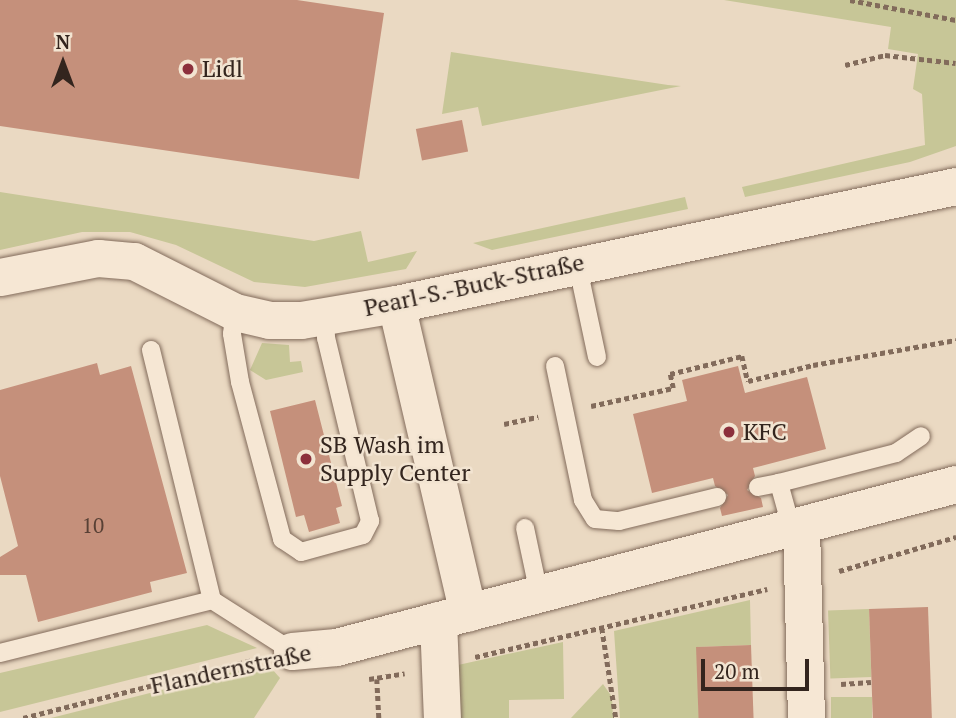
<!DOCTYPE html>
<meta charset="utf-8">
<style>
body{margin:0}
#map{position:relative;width:956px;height:718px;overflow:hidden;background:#ead9c2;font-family:"PT Serif",serif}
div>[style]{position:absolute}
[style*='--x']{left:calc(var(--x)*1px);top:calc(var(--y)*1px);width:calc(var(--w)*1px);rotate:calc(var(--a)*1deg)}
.green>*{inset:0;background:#c7c697;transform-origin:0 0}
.building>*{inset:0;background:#c5907b;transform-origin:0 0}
.path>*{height:4.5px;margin-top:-2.25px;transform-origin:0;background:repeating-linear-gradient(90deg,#826b5b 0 5px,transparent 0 8.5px)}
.roads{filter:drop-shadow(0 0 2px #826b5b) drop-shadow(0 0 2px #826b5b)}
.service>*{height:18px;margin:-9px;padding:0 9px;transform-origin:9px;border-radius:9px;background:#f6e7d4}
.minor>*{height:37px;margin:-18.5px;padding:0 18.5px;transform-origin:18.5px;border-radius:18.5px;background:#f6e7d4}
.dots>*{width:19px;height:19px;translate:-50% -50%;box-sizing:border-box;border:4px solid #f2e4d1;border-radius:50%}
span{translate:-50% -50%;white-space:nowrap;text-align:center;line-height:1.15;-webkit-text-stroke:5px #f2e4d1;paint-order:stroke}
.number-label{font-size:21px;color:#584035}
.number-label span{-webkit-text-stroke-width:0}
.poi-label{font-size:24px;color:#33251e}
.left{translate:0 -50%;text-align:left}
.street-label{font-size:24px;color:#33251e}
.north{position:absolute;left:28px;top:28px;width:70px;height:70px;-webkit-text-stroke:5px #f2e4d1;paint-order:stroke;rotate:0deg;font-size:19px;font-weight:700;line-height:28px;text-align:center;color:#33251e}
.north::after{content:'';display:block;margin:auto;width:24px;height:32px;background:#33251e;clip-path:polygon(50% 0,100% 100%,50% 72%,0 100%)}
.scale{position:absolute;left:701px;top:659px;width:108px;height:32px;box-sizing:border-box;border:4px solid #33251e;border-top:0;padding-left:9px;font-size:21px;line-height:24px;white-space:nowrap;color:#33251e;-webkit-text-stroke:5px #f2e4d1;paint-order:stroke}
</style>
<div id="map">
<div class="green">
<i style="clip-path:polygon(724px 0,956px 0,956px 146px,910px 162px,745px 197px,742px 187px,925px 145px,922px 94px,913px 89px,918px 54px,888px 49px,891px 27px)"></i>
<i style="clip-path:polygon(451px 52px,668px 85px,681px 86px,482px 126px,478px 107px,442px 114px)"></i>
<i style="clip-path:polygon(0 192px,314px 241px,361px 231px,368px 262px,417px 251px,406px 269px,305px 287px,254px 282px,176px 245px,130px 232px,82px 232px,0 250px)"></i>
<i style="clip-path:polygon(685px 197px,688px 209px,492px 250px,473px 243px)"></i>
<i style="clip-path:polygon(262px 343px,289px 345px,290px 362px,301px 361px,303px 372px,266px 380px,250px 370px)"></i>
<i style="clip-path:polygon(750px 600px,751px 645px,697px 647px,699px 718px,620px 718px,614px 631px)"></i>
<i style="left:869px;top:609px;width:68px;height:41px;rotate:88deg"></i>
<i style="clip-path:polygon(207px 625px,257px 648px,0 712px,0 673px)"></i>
<i style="clip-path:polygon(563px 642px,564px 699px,509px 700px,509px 718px,459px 718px,458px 665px)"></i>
<i style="clip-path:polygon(272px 669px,280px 678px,254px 718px,51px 718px,241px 670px)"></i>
<i style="clip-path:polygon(603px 684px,612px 697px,613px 718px,571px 718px)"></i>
<i style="left:872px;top:697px;width:21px;height:41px;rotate:90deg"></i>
</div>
<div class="building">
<i style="clip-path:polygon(0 0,297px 0,384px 13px,359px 179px,0 126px)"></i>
<i style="left:462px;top:120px;width:32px;height:47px;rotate:79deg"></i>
<i style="clip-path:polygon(97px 363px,100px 375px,131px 366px,187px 573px,150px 582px,152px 592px,38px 622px,26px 575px,0 575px,0 557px,18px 546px,0 476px,0 390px)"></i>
<i style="clip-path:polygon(738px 366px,745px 393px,807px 377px,826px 449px,753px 468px,755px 476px,747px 490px,761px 498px,763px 507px,722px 516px,720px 508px,728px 495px,715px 486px,713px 478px,652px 493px,633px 414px,687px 401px,682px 380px)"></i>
<i style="clip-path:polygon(315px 400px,342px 506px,336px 508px,340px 523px,309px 532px,304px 515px,296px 517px,270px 411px)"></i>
<i style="left:928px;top:607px;width:111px;height:59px;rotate:88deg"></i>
<i style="left:751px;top:645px;width:73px;height:55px;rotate:88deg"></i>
</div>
<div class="path">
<i style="--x:850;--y:0;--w:108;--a:10.7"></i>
<i style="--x:845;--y:65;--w:41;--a:-14"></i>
<i style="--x:885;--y:55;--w:71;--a:6.4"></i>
<i style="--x:591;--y:406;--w:84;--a:-12.4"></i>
<i style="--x:673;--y:388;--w:14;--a:-102"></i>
<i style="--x:670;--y:374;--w:74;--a:-14"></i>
<i style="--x:742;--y:356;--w:26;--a:77"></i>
<i style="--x:748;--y:381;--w:67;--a:-13.8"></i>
<i style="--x:813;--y:365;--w:145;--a:-9.9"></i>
<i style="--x:504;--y:424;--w:35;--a:-12"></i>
<i style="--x:839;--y:571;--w:122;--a:-16.2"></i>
<i style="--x:602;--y:628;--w:91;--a:81.2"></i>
<i style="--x:475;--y:657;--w:300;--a:-13.1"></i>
<i style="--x:369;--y:679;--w:36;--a:-9"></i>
<i style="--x:377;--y:679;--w:39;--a:87"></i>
<i style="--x:841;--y:684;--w:30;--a:-4"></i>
<i style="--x:23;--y:718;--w:237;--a:-14.2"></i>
</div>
<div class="roads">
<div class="service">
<i style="--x:577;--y:263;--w:96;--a:78"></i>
<i style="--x:235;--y:312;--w:22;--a:98"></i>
<i style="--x:232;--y:334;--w:49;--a:80.5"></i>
<i style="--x:240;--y:382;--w:163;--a:75"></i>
<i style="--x:282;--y:539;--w:23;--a:34"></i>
<i style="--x:301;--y:552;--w:64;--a:-15.3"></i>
<i style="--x:363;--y:535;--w:16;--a:-63"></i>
<i style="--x:370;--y:521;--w:188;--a:-103.5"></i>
<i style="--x:326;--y:338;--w:23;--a:-92"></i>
<i style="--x:151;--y:350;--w:257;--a:76.3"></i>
<i style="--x:555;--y:366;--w:137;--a:78.2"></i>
<i style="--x:583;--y:500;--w:22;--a:58"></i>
<i style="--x:595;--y:519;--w:24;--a:5"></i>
<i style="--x:619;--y:521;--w:101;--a:-13.8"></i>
<i style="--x:758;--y:487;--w:21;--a:-11"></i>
<i style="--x:525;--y:528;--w:67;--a:78"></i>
<i style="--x:792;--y:530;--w:49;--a:-105.5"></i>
<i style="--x:779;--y:483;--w:121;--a:-14.4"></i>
<i style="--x:896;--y:453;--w:30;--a:-34"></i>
<i style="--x:0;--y:653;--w:219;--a:-14"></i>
<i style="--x:212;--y:600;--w:95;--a:32.5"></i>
</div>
<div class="minor">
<i style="--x:0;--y:277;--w:100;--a:-11"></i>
<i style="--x:98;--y:258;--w:36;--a:5"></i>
<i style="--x:134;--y:261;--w:113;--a:26.8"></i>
<i style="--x:235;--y:312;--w:35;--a:13"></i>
<i style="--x:269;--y:320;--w:32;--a:0"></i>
<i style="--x:301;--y:320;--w:96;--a:-9.6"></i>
<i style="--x:396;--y:304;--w:572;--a:-11.9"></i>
<i style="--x:396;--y:304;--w:317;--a:76.9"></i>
<i style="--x:801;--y:527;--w:191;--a:88.5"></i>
<i style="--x:438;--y:620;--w:98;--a:87.7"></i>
<i style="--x:292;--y:651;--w:44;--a:-5.2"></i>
<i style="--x:336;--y:647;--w:641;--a:-14.73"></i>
</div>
</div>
<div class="dots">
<i style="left:188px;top:69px;background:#8c303c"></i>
<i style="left:729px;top:432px;background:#8c303c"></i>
<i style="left:306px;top:459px;background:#8c303c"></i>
</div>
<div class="number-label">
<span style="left:93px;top:525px">10</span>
</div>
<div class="poi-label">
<span class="left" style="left:202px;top:69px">Lidl</span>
<span class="left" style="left:743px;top:432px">KFC</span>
<span class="left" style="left:320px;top:459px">SB Wash im<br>Supply Center</span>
</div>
<div class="street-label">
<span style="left:474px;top:285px;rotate:-12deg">Pearl-S.-Buck-Straße</span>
<span style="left:231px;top:669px;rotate:-12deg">Flandernstraße</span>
</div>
<div class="north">N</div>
<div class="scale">20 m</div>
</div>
